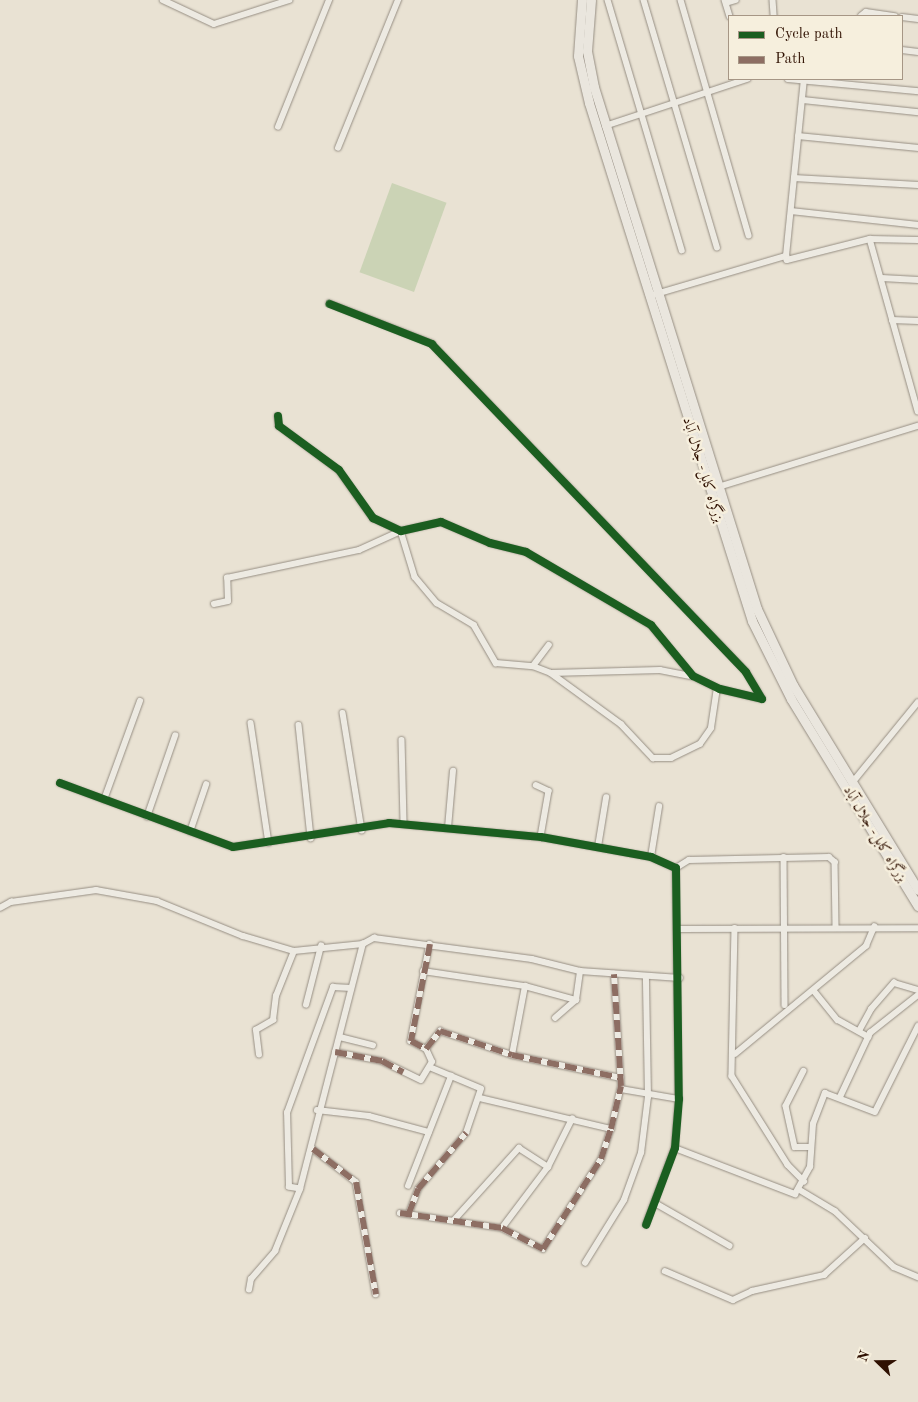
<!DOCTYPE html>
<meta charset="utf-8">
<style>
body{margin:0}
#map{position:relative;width:918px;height:1402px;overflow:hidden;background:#e9e2d3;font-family:"Old Standard TT",Amiri,serif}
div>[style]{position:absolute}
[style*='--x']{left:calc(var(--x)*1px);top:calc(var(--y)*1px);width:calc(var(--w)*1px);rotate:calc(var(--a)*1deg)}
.green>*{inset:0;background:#cbd3b5;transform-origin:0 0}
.roads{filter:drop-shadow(0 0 1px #968e83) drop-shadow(0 0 1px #968e83)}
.minor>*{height:5.5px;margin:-2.75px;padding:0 2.75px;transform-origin:2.75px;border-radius:2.75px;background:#edeae2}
.trunk>*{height:9px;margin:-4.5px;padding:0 4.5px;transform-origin:4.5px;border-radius:4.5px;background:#eae6de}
.quiet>*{height:6px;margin-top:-3px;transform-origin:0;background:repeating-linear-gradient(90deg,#8d6e63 0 12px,transparent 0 18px)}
.cycleway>*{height:8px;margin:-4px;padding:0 4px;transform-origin:4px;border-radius:4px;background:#1b5e20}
span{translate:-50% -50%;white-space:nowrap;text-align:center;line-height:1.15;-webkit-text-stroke:5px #f6efdd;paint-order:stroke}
.street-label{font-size:14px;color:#2f1001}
.legend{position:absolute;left:728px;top:15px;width:175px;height:65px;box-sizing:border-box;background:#f6efdd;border:1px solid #a69685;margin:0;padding:6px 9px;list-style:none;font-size:15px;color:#2f1001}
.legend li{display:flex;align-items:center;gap:10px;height:25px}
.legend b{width:25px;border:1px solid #a69685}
.north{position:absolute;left:853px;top:1337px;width:50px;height:50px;-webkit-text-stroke:4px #f6efdd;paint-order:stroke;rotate:292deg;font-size:14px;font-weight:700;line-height:20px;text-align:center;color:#2f1001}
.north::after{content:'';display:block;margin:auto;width:18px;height:22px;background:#2f1001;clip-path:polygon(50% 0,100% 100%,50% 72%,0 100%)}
</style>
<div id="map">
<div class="green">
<i style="left:392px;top:183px;width:58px;height:95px;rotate:20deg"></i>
</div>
<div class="roads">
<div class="minor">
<i style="--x:163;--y:0;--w:56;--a:25.2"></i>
<i style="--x:214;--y:24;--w:79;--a:-17.7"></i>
<i style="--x:608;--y:0;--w:261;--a:73.5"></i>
<i style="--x:644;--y:0;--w:258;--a:73.5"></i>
<i style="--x:681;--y:0;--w:245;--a:73.9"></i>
<i style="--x:725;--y:0;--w:17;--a:73"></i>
<i style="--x:773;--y:0;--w:16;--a:86"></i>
<i style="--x:726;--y:3;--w:10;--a:-17"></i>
<i style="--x:861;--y:16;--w:6;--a:-39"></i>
<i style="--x:866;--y:12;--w:29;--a:8"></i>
<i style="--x:902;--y:17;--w:16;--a:7"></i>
<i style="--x:902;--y:50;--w:16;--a:7"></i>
<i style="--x:788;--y:79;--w:131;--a:5.3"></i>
<i style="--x:803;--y:100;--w:116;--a:6"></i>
<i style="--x:605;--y:126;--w:150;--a:-18.3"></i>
<i style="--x:278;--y:127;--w:137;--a:-68.1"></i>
<i style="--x:798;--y:136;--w:121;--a:5.7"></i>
<i style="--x:338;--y:148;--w:160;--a:-67.9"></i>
<i style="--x:794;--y:178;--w:124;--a:3.2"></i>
<i style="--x:791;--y:211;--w:128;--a:6.3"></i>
<i style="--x:870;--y:239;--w:48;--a:1.2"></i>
<i style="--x:786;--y:256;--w:4;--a:76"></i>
<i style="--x:787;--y:260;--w:86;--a:-14.2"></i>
<i style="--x:870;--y:239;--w:179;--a:74.4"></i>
<i style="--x:882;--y:278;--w:36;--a:3"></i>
<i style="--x:649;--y:296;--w:143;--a:-16.3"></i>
<i style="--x:786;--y:256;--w:178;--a:-84.2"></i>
<i style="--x:892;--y:320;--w:26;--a:2"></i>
<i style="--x:278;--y:416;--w:10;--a:84"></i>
<i style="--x:279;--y:426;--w:74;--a:36.3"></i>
<i style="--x:339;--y:470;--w:59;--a:54.7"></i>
<i style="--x:373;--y:518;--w:31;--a:25"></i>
<i style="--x:401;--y:531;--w:41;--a:-12.7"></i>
<i style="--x:441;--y:522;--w:53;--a:23.2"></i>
<i style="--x:490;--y:543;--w:37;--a:14"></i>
<i style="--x:526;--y:552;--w:145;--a:30.3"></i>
<i style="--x:651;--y:625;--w:66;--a:50.5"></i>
<i style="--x:693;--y:676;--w:30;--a:26"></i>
<i style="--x:720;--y:689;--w:43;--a:13.4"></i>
<i style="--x:762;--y:699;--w:31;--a:-121"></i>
<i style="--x:746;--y:672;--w:454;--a:-133.8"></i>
<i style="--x:432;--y:344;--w:110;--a:-158.6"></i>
<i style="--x:718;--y:487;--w:209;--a:-17"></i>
<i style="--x:214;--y:604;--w:14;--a:-12"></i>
<i style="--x:228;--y:601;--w:23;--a:-92"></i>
<i style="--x:227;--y:578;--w:135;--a:-12"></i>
<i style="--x:359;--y:550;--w:46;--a:-24.3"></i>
<i style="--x:401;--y:531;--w:48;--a:73.1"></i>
<i style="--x:415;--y:577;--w:34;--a:50"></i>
<i style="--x:437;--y:603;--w:43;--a:30.7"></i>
<i style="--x:474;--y:625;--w:44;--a:59.9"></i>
<i style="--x:496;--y:663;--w:37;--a:5"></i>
<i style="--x:533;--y:666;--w:26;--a:-53"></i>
<i style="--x:533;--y:666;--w:19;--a:21"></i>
<i style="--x:551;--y:673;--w:109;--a:-1.6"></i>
<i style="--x:660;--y:670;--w:32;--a:11"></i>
<i style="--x:551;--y:673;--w:87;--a:36.1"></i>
<i style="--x:621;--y:724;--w:47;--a:46.7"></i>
<i style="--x:653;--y:758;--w:18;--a:0"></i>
<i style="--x:671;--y:758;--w:32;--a:-26"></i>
<i style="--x:700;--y:744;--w:19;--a:-55"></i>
<i style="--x:711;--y:728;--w:40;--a:-81.5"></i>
<i style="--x:343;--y:713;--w:119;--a:80.8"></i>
<i style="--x:251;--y:723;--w:121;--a:81.5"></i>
<i style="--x:299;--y:725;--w:114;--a:83.9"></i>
<i style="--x:402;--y:740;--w:84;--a:88.6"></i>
<i style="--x:60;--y:783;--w:184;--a:20.3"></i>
<i style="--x:233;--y:847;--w:158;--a:-8.7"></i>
<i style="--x:389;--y:823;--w:153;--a:5.3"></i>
<i style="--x:541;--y:837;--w:112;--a:10.3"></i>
<i style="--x:651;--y:857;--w:27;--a:24"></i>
<i style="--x:676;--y:868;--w:231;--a:89.3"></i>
<i style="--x:679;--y:1099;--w:49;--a:94.7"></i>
<i style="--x:675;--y:1148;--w:82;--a:110.6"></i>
<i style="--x:852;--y:783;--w:104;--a:-50.8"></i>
<i style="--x:536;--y:785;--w:14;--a:25"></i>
<i style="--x:549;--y:791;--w:47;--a:99.9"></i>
<i style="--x:104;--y:800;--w:105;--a:-70"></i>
<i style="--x:147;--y:817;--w:86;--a:-70.9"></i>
<i style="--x:448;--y:828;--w:57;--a:-85"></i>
<i style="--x:190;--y:832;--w:50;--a:-71.2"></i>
<i style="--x:598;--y:847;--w:50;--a:-80.7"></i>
<i style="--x:651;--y:857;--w:51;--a:-80.9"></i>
<i style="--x:784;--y:857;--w:148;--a:89.6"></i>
<i style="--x:676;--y:868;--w:15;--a:-32"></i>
<i style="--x:689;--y:860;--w:140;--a:-1.2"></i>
<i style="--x:829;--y:857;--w:8;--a:40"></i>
<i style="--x:835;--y:862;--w:64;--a:89.1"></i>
<i style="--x:0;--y:908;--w:13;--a:-29"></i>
<i style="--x:11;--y:902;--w:86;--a:-8"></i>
<i style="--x:96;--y:890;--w:62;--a:10.2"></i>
<i style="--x:157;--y:901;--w:93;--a:22.1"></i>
<i style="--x:243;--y:936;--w:53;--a:16.4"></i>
<i style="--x:294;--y:951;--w:69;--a:-5.8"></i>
<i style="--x:363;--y:944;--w:13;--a:-29"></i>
<i style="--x:374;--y:938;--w:159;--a:7.6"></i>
<i style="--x:532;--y:959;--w:49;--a:14"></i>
<i style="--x:580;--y:971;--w:100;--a:4"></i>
<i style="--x:735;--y:928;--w:148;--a:91.2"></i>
<i style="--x:732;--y:1076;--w:105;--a:57.8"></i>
<i style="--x:788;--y:1165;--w:23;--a:45"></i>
<i style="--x:680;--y:929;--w:238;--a:-0.2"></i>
<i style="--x:430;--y:944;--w:99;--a:101.1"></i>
<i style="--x:411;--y:1041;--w:17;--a:28"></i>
<i style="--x:426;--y:1049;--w:23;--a:-52"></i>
<i style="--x:440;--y:1031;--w:76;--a:18.4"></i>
<i style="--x:512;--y:1055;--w:111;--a:11.9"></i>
<i style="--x:423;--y:971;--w:103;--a:8.4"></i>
<i style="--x:525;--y:986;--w:53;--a:15.4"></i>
<i style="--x:815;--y:992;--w:36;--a:51"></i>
<i style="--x:838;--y:1020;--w:35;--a:29"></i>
<i style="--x:306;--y:1005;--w:61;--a:-75.7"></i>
<i style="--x:555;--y:1018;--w:28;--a:-41"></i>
<i style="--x:576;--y:1000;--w:29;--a:-82"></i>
<i style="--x:859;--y:1031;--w:25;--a:-61"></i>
<i style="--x:871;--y:1009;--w:35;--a:-49"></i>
<i style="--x:894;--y:983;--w:25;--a:16"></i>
<i style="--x:340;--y:1037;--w:34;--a:14"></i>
<i style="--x:335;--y:1052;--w:48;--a:10.8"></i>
<i style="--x:382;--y:1061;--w:43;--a:26"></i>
<i style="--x:421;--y:1080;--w:21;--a:-59"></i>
<i style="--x:432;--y:1062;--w:14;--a:-115"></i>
<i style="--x:735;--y:1054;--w:170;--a:-39.5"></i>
<i style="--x:866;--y:946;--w:21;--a:-67"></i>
<i style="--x:259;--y:1055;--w:25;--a:-97"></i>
<i style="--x:256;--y:1030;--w:20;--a:-30"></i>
<i style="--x:273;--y:1020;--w:24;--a:-83"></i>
<i style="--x:276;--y:996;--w:48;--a:-68.2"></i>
<i style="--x:512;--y:1055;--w:70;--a:-79.3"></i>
<i style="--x:804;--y:1071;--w:39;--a:117"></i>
<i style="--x:786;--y:1106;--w:42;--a:77.6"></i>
<i style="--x:795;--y:1147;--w:16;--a:0"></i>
<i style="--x:621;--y:1089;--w:59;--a:9.8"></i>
<i style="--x:840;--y:1097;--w:71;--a:-64.9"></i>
<i style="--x:870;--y:1033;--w:61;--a:-38.4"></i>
<i style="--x:480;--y:1098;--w:135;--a:13.3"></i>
<i style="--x:317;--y:1110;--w:52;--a:6.6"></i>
<i style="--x:369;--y:1116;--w:62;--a:14.9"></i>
<i style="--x:675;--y:1148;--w:129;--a:21"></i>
<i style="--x:795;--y:1194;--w:31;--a:-61"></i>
<i style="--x:810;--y:1167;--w:43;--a:-86"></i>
<i style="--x:813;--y:1124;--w:33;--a:-69"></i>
<i style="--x:825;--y:1093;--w:53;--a:20.8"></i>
<i style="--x:875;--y:1112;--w:96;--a:-63.4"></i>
<i style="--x:313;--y:1149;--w:54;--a:37.5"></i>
<i style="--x:356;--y:1182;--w:114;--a:79.9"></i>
<i style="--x:408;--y:1186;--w:118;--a:-68.6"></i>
<i style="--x:300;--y:1189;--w:11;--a:-170"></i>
<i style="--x:289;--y:1187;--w:74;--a:-91.5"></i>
<i style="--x:287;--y:1113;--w:134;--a:-69.9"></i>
<i style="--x:333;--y:987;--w:18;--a:3"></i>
<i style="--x:800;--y:1190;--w:41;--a:31"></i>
<i style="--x:835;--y:1211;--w:81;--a:43.5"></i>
<i style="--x:894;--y:1267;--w:26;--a:23"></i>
<i style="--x:655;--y:1203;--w:86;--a:29.8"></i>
<i style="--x:400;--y:1213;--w:103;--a:8.4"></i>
<i style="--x:502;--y:1228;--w:46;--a:27.1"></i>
<i style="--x:543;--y:1249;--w:107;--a:-57.2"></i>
<i style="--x:601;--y:1159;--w:32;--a:-72"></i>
<i style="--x:611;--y:1129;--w:44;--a:-76.9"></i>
<i style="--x:621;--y:1086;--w:112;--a:-93.6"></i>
<i style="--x:409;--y:1213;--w:26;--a:-69"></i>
<i style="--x:418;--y:1189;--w:74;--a:-49.4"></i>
<i style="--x:466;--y:1133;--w:46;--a:-71.2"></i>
<i style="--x:481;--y:1089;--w:54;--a:-157.2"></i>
<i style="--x:454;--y:1220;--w:97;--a:-47.9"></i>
<i style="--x:519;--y:1148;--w:35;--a:33"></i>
<i style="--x:502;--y:1228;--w:76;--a:-53"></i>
<i style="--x:548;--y:1167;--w:54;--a:-63.4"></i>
<i style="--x:585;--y:1263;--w:74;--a:-58.2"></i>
<i style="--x:624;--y:1200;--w:50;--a:-70.1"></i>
<i style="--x:641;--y:1153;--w:56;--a:-82.9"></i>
<i style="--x:648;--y:1097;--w:120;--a:-91"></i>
<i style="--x:665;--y:1271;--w:74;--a:23.1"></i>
<i style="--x:733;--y:1300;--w:21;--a:-25"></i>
<i style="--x:752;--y:1291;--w:74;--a:-12.5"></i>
<i style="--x:824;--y:1275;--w:55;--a:-42.1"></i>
<i style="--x:249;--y:1290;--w:11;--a:-80"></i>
<i style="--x:251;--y:1279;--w:37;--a:-49"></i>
<i style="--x:275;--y:1251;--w:67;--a:-68"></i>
<i style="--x:300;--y:1189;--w:253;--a:-75.6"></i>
</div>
<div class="trunk">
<i style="--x:582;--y:0;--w:56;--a:94.1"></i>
<i style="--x:578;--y:56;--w:48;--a:76.8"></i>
<i style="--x:589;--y:103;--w:543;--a:72.53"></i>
<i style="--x:752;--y:621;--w:87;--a:63.4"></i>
<i style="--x:791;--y:699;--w:243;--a:58.5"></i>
<i style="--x:591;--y:0;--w:51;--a:94.5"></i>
<i style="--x:587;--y:51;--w:37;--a:79"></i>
<i style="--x:594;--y:87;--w:547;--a:72.66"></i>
<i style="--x:757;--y:609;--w:84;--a:64.7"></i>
<i style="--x:793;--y:685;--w:240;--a:58.6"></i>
</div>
</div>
<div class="quiet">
<i style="--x:430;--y:944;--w:99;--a:101.1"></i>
<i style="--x:411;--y:1041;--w:17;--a:28"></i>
<i style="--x:426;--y:1049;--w:23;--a:-52"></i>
<i style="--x:440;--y:1031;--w:76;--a:18.4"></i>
<i style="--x:512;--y:1055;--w:111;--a:11.9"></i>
<i style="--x:335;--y:1052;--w:48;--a:10.8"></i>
<i style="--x:382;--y:1061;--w:24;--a:28"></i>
<i style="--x:313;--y:1149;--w:54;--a:37.5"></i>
<i style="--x:356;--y:1182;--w:114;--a:79.9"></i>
<i style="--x:400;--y:1213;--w:103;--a:8.4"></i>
<i style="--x:502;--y:1228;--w:46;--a:27.1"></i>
<i style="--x:543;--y:1249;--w:107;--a:-57.2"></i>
<i style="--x:601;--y:1159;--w:32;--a:-72"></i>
<i style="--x:611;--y:1129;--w:44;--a:-76.9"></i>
<i style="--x:621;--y:1086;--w:112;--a:-93.6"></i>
<i style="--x:409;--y:1213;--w:26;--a:-69"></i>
<i style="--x:418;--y:1189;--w:74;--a:-49.4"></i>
</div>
<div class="cycleway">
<i style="--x:278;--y:416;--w:10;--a:84"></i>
<i style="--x:279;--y:426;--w:74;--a:36.3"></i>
<i style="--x:339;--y:470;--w:59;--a:54.7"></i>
<i style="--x:373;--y:518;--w:31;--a:25"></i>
<i style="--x:401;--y:531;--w:41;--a:-12.7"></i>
<i style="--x:441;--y:522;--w:53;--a:23.2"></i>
<i style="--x:490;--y:543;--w:37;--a:14"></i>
<i style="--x:526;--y:552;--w:145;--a:30.3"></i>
<i style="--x:651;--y:625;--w:66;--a:50.5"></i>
<i style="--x:693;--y:676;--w:30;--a:26"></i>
<i style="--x:720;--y:689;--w:43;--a:13.4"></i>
<i style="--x:762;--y:699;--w:31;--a:-121"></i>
<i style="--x:746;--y:672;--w:454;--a:-133.8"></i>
<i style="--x:432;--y:344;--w:110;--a:-158.6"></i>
<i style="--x:60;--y:783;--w:184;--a:20.3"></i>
<i style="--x:233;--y:847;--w:158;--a:-8.7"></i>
<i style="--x:389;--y:823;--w:153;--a:5.3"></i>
<i style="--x:541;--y:837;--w:112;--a:10.3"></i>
<i style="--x:651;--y:857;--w:27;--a:24"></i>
<i style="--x:676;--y:868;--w:231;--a:89.3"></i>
<i style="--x:679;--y:1099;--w:49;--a:94.7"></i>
<i style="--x:675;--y:1148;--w:82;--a:110.6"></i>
</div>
<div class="street-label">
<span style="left:703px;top:470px;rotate:73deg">بزرگراه کابل- جلال آباد</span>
<span style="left:875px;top:834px;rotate:59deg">بزرگراه کابل- جلال آباد</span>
</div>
<ul class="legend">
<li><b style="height:6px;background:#1b5e20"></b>Cycle path</li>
<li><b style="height:6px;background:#8d6e63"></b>Path</li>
</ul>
<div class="north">N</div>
</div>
